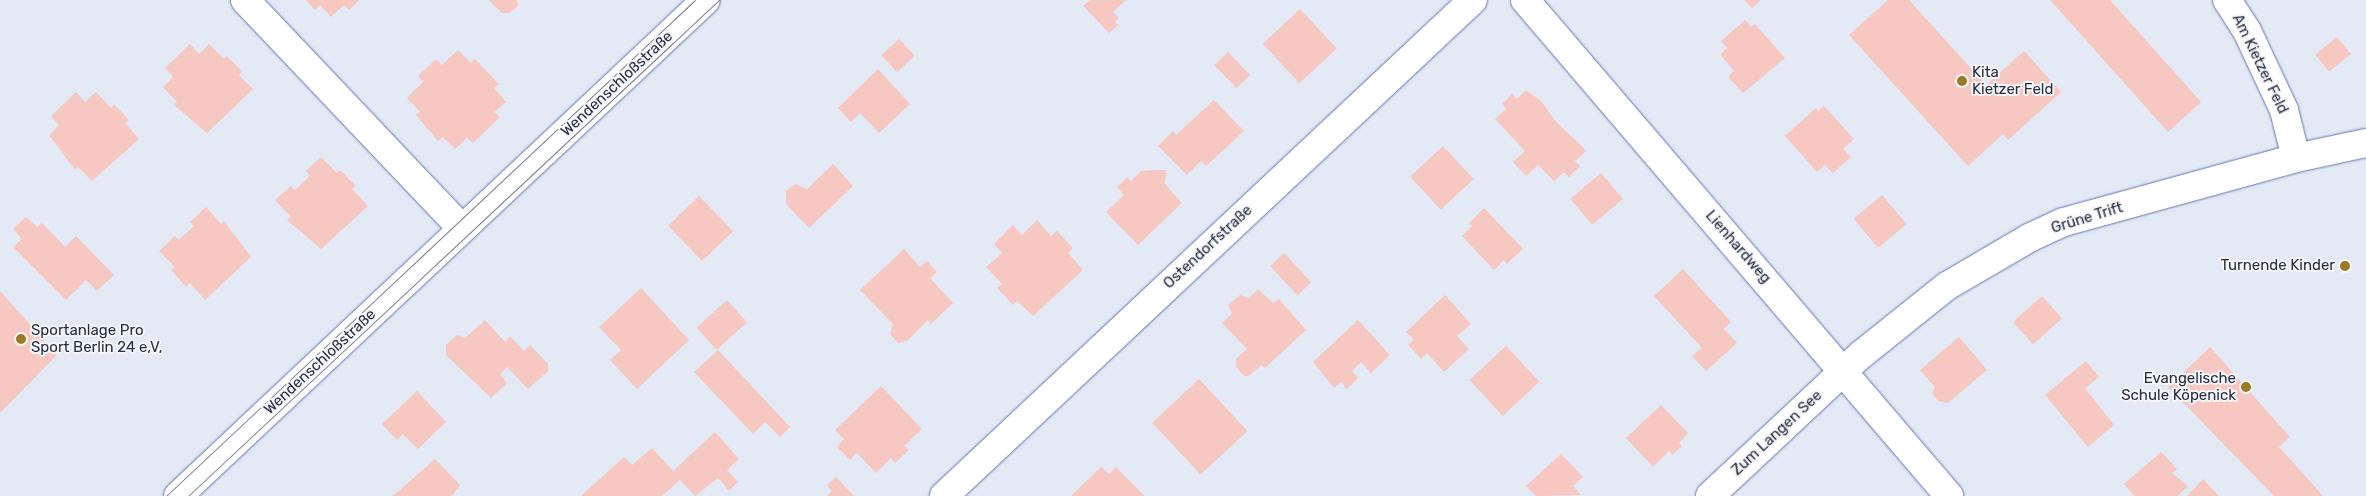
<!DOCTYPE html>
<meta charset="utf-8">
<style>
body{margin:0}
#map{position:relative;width:2366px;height:496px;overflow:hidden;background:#e4e9f6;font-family:Rubik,sans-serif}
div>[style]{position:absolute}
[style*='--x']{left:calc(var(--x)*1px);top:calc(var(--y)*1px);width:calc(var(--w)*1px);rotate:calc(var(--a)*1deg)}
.building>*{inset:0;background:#f6c8c1;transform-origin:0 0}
.roads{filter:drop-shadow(0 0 1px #6278af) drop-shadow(0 0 1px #6278af)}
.minor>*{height:28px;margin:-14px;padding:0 14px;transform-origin:14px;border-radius:14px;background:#fff}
.tram>*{height:1px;margin:-0.5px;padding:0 0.5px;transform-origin:0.5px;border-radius:0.5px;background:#6e7589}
.dots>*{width:14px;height:14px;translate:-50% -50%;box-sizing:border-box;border:2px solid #f6f6f6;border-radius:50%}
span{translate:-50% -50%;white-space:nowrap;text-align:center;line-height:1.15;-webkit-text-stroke:4px #f6f6f6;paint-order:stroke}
.street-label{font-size:15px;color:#252e46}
.poi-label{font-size:15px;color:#252e46}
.left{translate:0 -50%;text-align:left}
.right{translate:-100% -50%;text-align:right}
</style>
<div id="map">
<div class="building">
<i style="clip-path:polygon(306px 0,359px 0,349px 10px,344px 5px,331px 17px,320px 5px,315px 10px)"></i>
<i style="clip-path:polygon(489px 0,517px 0,518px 6px,510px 13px,502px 13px)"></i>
<i style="clip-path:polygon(1090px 0,1126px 0,1113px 12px,1119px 18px,1115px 22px,1118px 25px,1109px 33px,1083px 6px)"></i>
<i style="clip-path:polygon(1744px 0,1761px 0,1752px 8px)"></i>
<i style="clip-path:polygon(1888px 0,1909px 0,1986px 85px,2024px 51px,2061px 92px,2008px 140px,2003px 134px,1968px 166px,1849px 35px)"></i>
<i style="clip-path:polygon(2050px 0,2110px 0,2201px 102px,2168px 132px)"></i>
<i style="left:1300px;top:9px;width:54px;height:51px;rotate:47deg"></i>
<i style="clip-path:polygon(1745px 20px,1751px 27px,1755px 24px,1785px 58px,1743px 93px,1728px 77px,1734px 71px,1720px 54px,1727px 48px,1721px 41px)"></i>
<i style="left:2337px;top:37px;width:22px;height:28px;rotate:51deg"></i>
<i style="left:899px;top:39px;width:23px;height:24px;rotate:47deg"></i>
<i style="clip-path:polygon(190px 44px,199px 54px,209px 44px,224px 59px,227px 56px,242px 71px,239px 75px,253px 89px,207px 133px,174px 105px,177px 102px,163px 87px,173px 77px,165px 68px)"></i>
<i style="clip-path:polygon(458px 50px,471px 63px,475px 59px,499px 84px,494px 88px,506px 102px,494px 112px,500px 117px,473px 143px,467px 138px,455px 149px,443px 137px,438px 141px,416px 115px,420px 112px,407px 98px,423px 82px,418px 76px,436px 59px,442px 65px)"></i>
<i style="left:1228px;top:52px;width:32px;height:19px;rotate:46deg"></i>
<i style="clip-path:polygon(878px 69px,910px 104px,879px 133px,860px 113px,851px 122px,838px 108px)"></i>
<i style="clip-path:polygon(1526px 90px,1541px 101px,1556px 122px,1583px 147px,1586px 151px,1575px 161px,1580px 166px,1569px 177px,1564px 172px,1554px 181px,1538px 165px,1526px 176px,1513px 162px,1525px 151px,1495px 119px,1506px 109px,1502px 104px,1512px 94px,1517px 99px)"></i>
<i style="clip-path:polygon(76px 92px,85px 102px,96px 92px,111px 108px,114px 104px,129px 120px,125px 123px,139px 139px,92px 181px,78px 167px,75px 170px,49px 135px,59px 125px,51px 116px)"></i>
<i style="clip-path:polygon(1214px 100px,1244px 131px,1206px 166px,1201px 161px,1187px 175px,1158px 146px,1173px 131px,1176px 135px)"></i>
<i style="clip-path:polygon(1824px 106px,1854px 139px,1843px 149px,1851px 157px,1833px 173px,1825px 165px,1817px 172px,1785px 136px,1816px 108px,1818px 111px)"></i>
<i style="left:1443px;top:146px;width:45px;height:45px;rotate:47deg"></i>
<i style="clip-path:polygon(321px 157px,337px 173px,340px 170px,356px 186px,352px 189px,368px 206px,321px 249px,287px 220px,291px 217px,275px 200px,291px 186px,295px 190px,310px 176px,306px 171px)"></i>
<i style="clip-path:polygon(833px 164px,853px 186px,809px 228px,786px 204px,786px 191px,796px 184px,807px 189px)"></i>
<i style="clip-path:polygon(1151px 170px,1166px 170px,1165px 184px,1182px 203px,1138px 245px,1106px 212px,1124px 195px,1117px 187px,1127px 177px,1131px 181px,1141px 171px)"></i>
<i style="left:1601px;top:173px;width:34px;height:40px;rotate:50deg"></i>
<i style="left:1882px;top:195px;width:38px;height:37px;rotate:50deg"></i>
<i style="left:699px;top:196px;width:49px;height:43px;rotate:46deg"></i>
<i style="clip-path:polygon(206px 207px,221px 224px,224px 221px,251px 257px,205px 300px,190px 283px,186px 287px,171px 270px,175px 267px,159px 251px,175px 236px,179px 240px,194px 226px,190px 222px)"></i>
<i style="clip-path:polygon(1484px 208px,1523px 249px,1507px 264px,1504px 260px,1494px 270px,1462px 236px,1472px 226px,1469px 223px)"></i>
<i style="clip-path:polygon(26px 217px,37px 227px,42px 223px,65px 247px,76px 236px,114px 275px,97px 291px,86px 280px,66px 300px,13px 247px,22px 239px,13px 229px)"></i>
<i style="clip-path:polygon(1037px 220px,1051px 236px,1057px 231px,1073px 248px,1068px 253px,1083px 270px,1033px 316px,1017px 301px,1013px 305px,997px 288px,1002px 284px,986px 267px,1002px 253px,994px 244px,1013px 225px,1022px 235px)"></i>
<i style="clip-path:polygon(904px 249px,920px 267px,927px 261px,937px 272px,930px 278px,953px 303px,931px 324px,928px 320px,907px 341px,898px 343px,890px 334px,893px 324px,860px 290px)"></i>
<i style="left:1284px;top:253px;width:40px;height:19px;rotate:47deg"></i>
<i style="clip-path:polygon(1683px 269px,1731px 322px,1724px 329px,1737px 343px,1706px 371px,1692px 356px,1702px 348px,1654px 296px)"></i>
<i style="clip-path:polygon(641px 288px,689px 340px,637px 389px,610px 360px,621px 350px,599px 327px)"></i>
<i style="clip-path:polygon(1258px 289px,1273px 303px,1279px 299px,1306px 330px,1265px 368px,1261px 365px,1249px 376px,1244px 376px,1236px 367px,1236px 359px,1247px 349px,1222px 323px,1232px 314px,1228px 305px,1240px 295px,1249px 298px)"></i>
<i style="clip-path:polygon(0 291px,57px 355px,0 413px)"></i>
<i style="clip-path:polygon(1445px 295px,1471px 324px,1457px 336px,1469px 349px,1444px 372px,1427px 353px,1421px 359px,1408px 345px,1414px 340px,1406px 332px)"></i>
<i style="left:2042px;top:296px;width:30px;height:39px;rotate:48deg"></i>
<i style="left:727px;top:300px;width:30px;height:41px;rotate:48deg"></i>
<i style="clip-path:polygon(485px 320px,505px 342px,510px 336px,524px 351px,530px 345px,548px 364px,548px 371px,528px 389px,507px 367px,500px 374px,507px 383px,491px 398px,446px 355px,446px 345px,457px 335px,465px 338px)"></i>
<i style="clip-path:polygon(1358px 320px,1390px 355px,1371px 373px,1361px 362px,1352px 371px,1358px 378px,1347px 389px,1341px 382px,1334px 388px,1313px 362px)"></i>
<i style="clip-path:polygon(1959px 337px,1987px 370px,1948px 403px,1938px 401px,1932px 393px,1935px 387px,1920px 370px)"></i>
<i style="left:1506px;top:346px;width:49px;height:50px;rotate:47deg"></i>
<i style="clip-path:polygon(2210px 347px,2290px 437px,2279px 447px,2323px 496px,2274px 496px,2168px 387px)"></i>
<i style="clip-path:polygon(718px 350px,790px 427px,780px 437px,765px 422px,753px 434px,694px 372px)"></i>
<i style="clip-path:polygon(2086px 361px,2099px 377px,2085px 388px,2114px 425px,2088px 447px,2045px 395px)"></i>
<i style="left:1199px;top:379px;width:71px;height:64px;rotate:47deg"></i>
<i style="clip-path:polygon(881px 386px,922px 429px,904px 446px,909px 450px,895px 463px,891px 458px,876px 473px,857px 453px,850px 460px,837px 447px,844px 439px,835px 430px)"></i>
<i style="clip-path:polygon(417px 391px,446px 422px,418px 449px,403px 434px,397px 440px,382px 424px)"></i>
<i style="clip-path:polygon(1661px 405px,1688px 433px,1679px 443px,1682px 446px,1672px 455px,1669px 451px,1653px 467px,1626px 438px)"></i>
<i style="clip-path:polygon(715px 432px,739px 459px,727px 470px,738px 482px,729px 491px,718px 478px,695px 496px,680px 480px,662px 496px,581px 496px,624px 457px,632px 465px,652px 448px,673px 471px)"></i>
<i style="clip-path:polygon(2161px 452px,2177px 469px,2172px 473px,2188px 486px,2178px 496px,2134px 496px,2124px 484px)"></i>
<i style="clip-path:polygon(1561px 454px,1583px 477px,1573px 486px,1581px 495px,1536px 496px,1526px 486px)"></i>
<i style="clip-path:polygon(435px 459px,460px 485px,452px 496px,393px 496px)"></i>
<i style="clip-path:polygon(1101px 467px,1109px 474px,1116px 467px,1145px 496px,1071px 496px)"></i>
<i style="clip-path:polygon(836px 477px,854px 496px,827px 496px,832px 491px,827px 485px)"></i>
<i style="clip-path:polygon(2203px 479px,2219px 496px,2187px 496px)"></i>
</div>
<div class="roads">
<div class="minor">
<i style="--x:245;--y:0;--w:315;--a:46.5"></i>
<i style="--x:1525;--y:0;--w:653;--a:49.47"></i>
<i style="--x:2227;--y:0;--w:37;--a:57"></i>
<i style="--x:2247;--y:31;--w:87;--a:64.9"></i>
<i style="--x:2284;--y:110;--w:49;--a:76"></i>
<i style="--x:178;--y:496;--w:724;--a:-43.21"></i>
<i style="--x:944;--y:496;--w:725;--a:-43.16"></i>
<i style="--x:1710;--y:496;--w:208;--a:-43.1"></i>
<i style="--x:1862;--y:354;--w:109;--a:-38.7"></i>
<i style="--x:1947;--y:286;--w:95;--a:-30.3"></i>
<i style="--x:2029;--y:238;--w:38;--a:-25"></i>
<i style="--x:2064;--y:222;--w:241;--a:-15.4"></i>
<i style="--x:2296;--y:158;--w:72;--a:-12.1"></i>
</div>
</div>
<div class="tram">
<i style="--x:166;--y:496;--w:725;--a:-43.16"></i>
<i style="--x:188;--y:496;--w:727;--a:-43.05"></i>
</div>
<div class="dots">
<i style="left:1962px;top:81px;background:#9a7a24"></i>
<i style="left:2345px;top:266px;background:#9a7a24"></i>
<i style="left:21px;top:339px;background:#9a7a24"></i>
<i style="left:2246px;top:387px;background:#9a7a24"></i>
</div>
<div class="street-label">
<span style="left:2260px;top:64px;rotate:64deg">Am Kietzer Feld</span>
<span style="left:617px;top:84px;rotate:-43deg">Wendenschloßstraße</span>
<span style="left:2087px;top:218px;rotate:-17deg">Grüne Trift</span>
<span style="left:1208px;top:247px;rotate:-43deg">Ostendorfstraße</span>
<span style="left:1738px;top:247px;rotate:49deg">Lienhardweg</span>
<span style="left:320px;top:362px;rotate:-43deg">Wendenschloßstraße</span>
<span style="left:1777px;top:433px;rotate:-43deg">Zum Langen See</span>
</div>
<div class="poi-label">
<span class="left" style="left:1972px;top:81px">Kita<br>Kietzer Feld</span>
<span class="right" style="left:2335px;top:266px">Turnende Kinder</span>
<span class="left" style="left:31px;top:339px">Sportanlage Pro<br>Sport Berlin 24 e,V,</span>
<span class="right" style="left:2236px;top:387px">Evangelische<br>Schule Köpenick</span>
</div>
</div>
